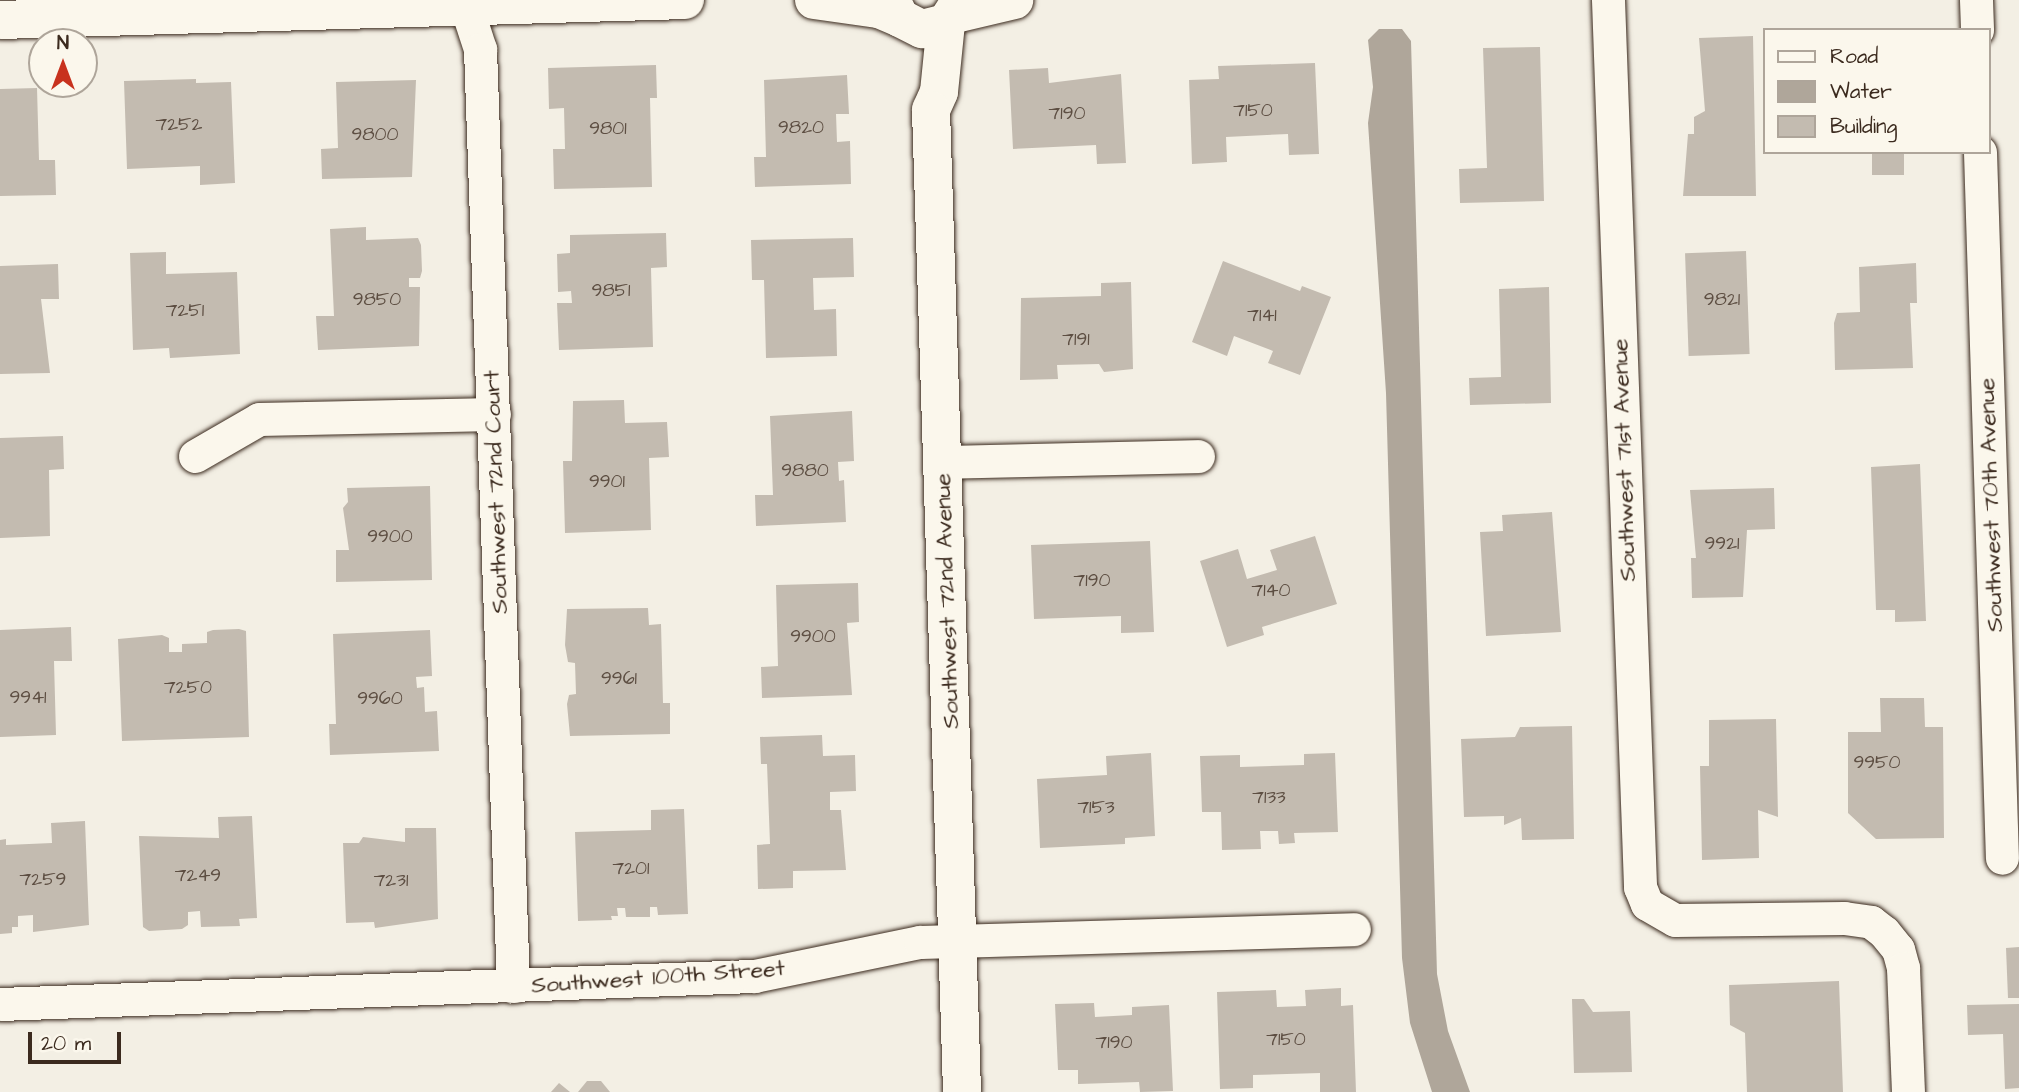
<!DOCTYPE html>
<style>
body{margin:0}
#map{position:relative;width:2019px;height:1092px;overflow:hidden;background:#f3efe4;font-family:"Architects Daughter",sans-serif}
div>[style]{position:absolute}
[style*='--x']{left:calc(var(--x)*1px);top:calc(var(--y)*1px);width:calc(var(--w)*1px);rotate:calc(var(--a)*1deg)}
.water>*{inset:0;background:#afa69a}
.building>*{inset:0;background:#c3bbb0;transform-origin:0 0}
.roads{filter:drop-shadow(0 0 2px #3b2a1e) drop-shadow(0 0 2px #3b2a1e)}
.minor>*{height:33px;margin:-16.5px;padding:0 16.5px;transform-origin:16.5px;border-radius:16.5px;background:#fbf7ec}
.tertiary>*{height:38px;margin:-19px;padding:0 19px;transform-origin:19px;border-radius:19px;background:#fbf7ec}
span{translate:-50% -50%;white-space:nowrap;text-align:center;line-height:1.15;-webkit-text-stroke:5px #fbf7ec;paint-order:stroke}
.number-label{font-size:19px;color:#5d4e42}
.number-label span{-webkit-text-stroke-width:0}
.street-label{font-size:23px;color:#3b2a1e}
.legend{position:absolute;left:1763px;top:28px;width:228px;height:126px;box-sizing:border-box;background:#fbf7ec;border:2px solid #aea59a;margin:0;padding:9px 12px;list-style:none;font-size:21px;color:#3b2a1e}
.legend li{display:flex;align-items:center;gap:14px;height:35px}
.legend b{width:35px;border:2px solid #aea59a}
.north{position:absolute;left:28px;top:28px;width:70px;height:70px;box-sizing:border-box;background:#fbf7ec;border:2px solid #aea59a;border-radius:50%;rotate:0deg;font-size:19px;font-weight:700;line-height:28px;text-align:center;color:#3b2a1e}
.north::after{content:'';display:block;margin:auto;width:24px;height:32px;background:#c8321e;clip-path:polygon(50% 0,100% 100%,50% 72%,0 100%)}
.scale{position:absolute;left:28px;top:1032px;width:93px;height:32px;box-sizing:border-box;border:4px solid #3b2a1e;border-top:0;padding-left:9px;font-size:21px;line-height:24px;white-space:nowrap;color:#3b2a1e;-webkit-text-stroke:5px #fbf7ec;paint-order:stroke}
</style>
<div id="map">
<div class="water">
<i style="clip-path:polygon(1379px 29px,1402px 29px,1411px 41px,1437px 974px,1448px 1031px,1470px 1092px,1432px 1092px,1410px 1023px,1402px 958px,1386px 393px,1368px 123px,1373px 87px,1368px 40px)"></i>
</div>
<div class="building">
<i style="clip-path:polygon(1753px 36px,1756px 196px,1683px 196px,1688px 134px,1694px 134px,1694px 117px,1705px 111px,1699px 38px)"></i>
<i style="clip-path:polygon(1540px 47px,1544px 201px,1460px 203px,1459px 169px,1487px 168px,1483px 48px)"></i>
<i style="clip-path:polygon(1315px 63px,1319px 154px,1289px 155px,1288px 134px,1226px 137px,1227px 162px,1192px 164px,1189px 80px,1219px 79px,1218px 66px)"></i>
<i style="clip-path:polygon(656px 65px,657px 98px,650px 98px,652px 187px,554px 189px,553px 149px,565px 149px,564px 108px,549px 109px,548px 68px)"></i>
<i style="clip-path:polygon(1048px 68px,1049px 83px,1121px 74px,1126px 163px,1097px 164px,1096px 145px,1013px 149px,1009px 70px)"></i>
<i style="clip-path:polygon(847px 75px,849px 114px,836px 114px,837px 142px,850px 141px,851px 184px,755px 187px,754px 157px,766px 157px,764px 80px)"></i>
<i style="clip-path:polygon(196px 79px,196px 83px,231px 82px,235px 183px,200px 185px,200px 166px,127px 169px,124px 81px)"></i>
<i style="clip-path:polygon(416px 80px,412px 177px,322px 179px,321px 149px,338px 148px,336px 82px)"></i>
<i style="clip-path:polygon(37px 88px,39px 160px,55px 160px,56px 195px,0 196px,0 89px)"></i>
<i style="left:1872px;top:152px;width:32px;height:23px"></i>
<i style="clip-path:polygon(366px 227px,366px 240px,418px 238px,421px 245px,422px 271px,420px 278px,409px 278px,409px 287px,420px 287px,419px 346px,318px 350px,316px 316px,334px 316px,330px 229px)"></i>
<i style="clip-path:polygon(666px 233px,667px 267px,651px 268px,653px 347px,559px 350px,557px 303px,572px 303px,571px 291px,558px 292px,557px 254px,570px 253px,570px 235px)"></i>
<i style="clip-path:polygon(853px 238px,854px 277px,813px 278px,814px 310px,836px 309px,837px 356px,766px 358px,764px 280px,752px 280px,751px 240px)"></i>
<i style="left:1746px;top:251px;width:103px;height:61px;rotate:88deg"></i>
<i style="clip-path:polygon(166px 252px,166px 274px,237px 272px,240px 354px,170px 358px,169px 348px,133px 350px,130px 253px)"></i>
<i style="clip-path:polygon(1223px 261px,1300px 291px,1302px 286px,1331px 297px,1300px 375px,1268px 363px,1273px 351px,1234px 336px,1227px 356px,1192px 342px)"></i>
<i style="clip-path:polygon(1916px 263px,1917px 303px,1910px 303px,1913px 368px,1835px 370px,1834px 323px,1837px 313px,1860px 312px,1859px 267px)"></i>
<i style="clip-path:polygon(58px 264px,59px 299px,41px 299px,50px 373px,0 374px,0 266px)"></i>
<i style="clip-path:polygon(1131px 282px,1133px 369px,1104px 372px,1099px 364px,1057px 365px,1058px 379px,1020px 380px,1021px 298px,1101px 296px,1101px 283px)"></i>
<i style="clip-path:polygon(1549px 287px,1551px 403px,1470px 405px,1469px 378px,1501px 377px,1499px 289px)"></i>
<i style="clip-path:polygon(624px 400px,625px 423px,667px 422px,669px 457px,649px 458px,651px 530px,565px 533px,563px 461px,572px 461px,573px 401px)"></i>
<i style="clip-path:polygon(852px 411px,854px 461px,838px 462px,839px 481px,844px 480px,846px 522px,756px 526px,755px 495px,773px 495px,770px 416px)"></i>
<i style="clip-path:polygon(63px 436px,64px 469px,49px 470px,50px 536px,0 538px,0 438px)"></i>
<i style="clip-path:polygon(1920px 464px,1926px 621px,1895px 622px,1895px 610px,1876px 610px,1871px 467px)"></i>
<i style="clip-path:polygon(430px 486px,432px 580px,336px 582px,336px 550px,349px 550px,343px 508px,348px 502px,347px 488px)"></i>
<i style="clip-path:polygon(1774px 488px,1775px 529px,1747px 530px,1743px 597px,1692px 598px,1691px 558px,1696px 558px,1690px 490px)"></i>
<i style="clip-path:polygon(1552px 512px,1561px 632px,1486px 636px,1480px 532px,1503px 531px,1502px 515px)"></i>
<i style="clip-path:polygon(1315px 536px,1337px 604px,1262px 627px,1264px 635px,1227px 647px,1200px 561px,1238px 549px,1247px 579px,1277px 570px,1270px 550px)"></i>
<i style="clip-path:polygon(1150px 541px,1154px 632px,1121px 633px,1121px 616px,1034px 619px,1031px 545px)"></i>
<i style="clip-path:polygon(858px 583px,859px 622px,847px 623px,852px 695px,762px 698px,761px 667px,778px 666px,776px 585px)"></i>
<i style="clip-path:polygon(648px 608px,649px 625px,661px 624px,663px 703px,670px 703px,670px 734px,570px 736px,567px 704px,569px 695px,576px 694px,575px 663px,568px 662px,565px 645px,567px 609px)"></i>
<i style="clip-path:polygon(71px 627px,72px 661px,54px 661px,56px 735px,0 737px,0 630px)"></i>
<i style="clip-path:polygon(239px 629px,246px 631px,249px 737px,122px 741px,118px 639px,162px 635px,169px 638px,169px 652px,182px 652px,182px 644px,207px 643px,207px 632px,213px 630px)"></i>
<i style="clip-path:polygon(430px 630px,432px 676px,416px 677px,417px 688px,424px 687px,425px 712px,437px 711px,439px 751px,330px 755px,329px 724px,336px 724px,333px 634px)"></i>
<i style="clip-path:polygon(1880px 698px,1924px 698px,1925px 727px,1943px 727px,1944px 838px,1876px 839px,1848px 813px,1848px 732px,1881px 732px)"></i>
<i style="clip-path:polygon(1776px 719px,1778px 817px,1758px 810px,1759px 858px,1702px 860px,1700px 766px,1709px 766px,1709px 720px)"></i>
<i style="clip-path:polygon(1572px 726px,1574px 839px,1522px 840px,1521px 818px,1504px 825px,1504px 816px,1464px 817px,1461px 739px,1515px 737px,1520px 727px)"></i>
<i style="clip-path:polygon(822px 735px,823px 756px,855px 755px,856px 791px,830px 792px,830px 810px,841px 810px,846px 870px,793px 871px,793px 888px,758px 889px,757px 845px,770px 844px,767px 764px,761px 764px,760px 737px)"></i>
<i style="clip-path:polygon(1151px 753px,1155px 836px,1125px 838px,1125px 844px,1040px 848px,1037px 779px,1107px 775px,1106px 756px)"></i>
<i style="clip-path:polygon(1335px 753px,1338px 832px,1294px 833px,1295px 843px,1279px 844px,1278px 831px,1260px 831px,1261px 849px,1222px 850px,1221px 812px,1202px 812px,1200px 756px,1240px 755px,1240px 767px,1304px 765px,1304px 754px)"></i>
<i style="clip-path:polygon(684px 809px,688px 914px,658px 915px,657px 907px,650px 907px,650px 917px,626px 917px,625px 908px,617px 908px,618px 916px,611px 916px,612px 920px,578px 921px,575px 832px,651px 830px,651px 810px)"></i>
<i style="clip-path:polygon(252px 816px,257px 918px,239px 919px,240px 926px,201px 927px,200px 911px,188px 912px,188px 925px,182px 929px,149px 931px,143px 927px,139px 836px,219px 838px,218px 817px)"></i>
<i style="clip-path:polygon(85px 821px,89px 925px,33px 932px,33px 915px,18px 916px,18px 927px,12px 927px,12px 933px,0 934px,0 840px,6px 839px,6px 845px,52px 843px,51px 823px)"></i>
<i style="clip-path:polygon(405px 828px,436px 828px,438px 919px,375px 928px,374px 922px,346px 923px,343px 843px,359px 843px,363px 837px,405px 842px)"></i>
<i style="clip-path:polygon(2019px 947px,2019px 998px,2008px 998px,2006px 948px)"></i>
<i style="clip-path:polygon(1839px 981px,1843px 1092px,1747px 1092px,1745px 1033px,1730px 1025px,1729px 985px)"></i>
<i style="clip-path:polygon(1341px 988px,1341px 1006px,1353px 1005px,1356px 1092px,1320px 1092px,1320px 1073px,1253px 1075px,1253px 1088px,1220px 1089px,1217px 992px,1276px 990px,1277px 1007px,1306px 1006px,1305px 990px)"></i>
<i style="clip-path:polygon(1572px 999px,1584px 999px,1593px 1012px,1630px 1011px,1632px 1072px,1574px 1073px)"></i>
<i style="clip-path:polygon(1094px 1003px,1095px 1017px,1132px 1015px,1132px 1007px,1169px 1005px,1173px 1091px,1140px 1092px,1139px 1082px,1078px 1084px,1078px 1070px,1058px 1070px,1055px 1004px)"></i>
<i style="clip-path:polygon(2019px 1004px,2019px 1088px,2005px 1089px,2003px 1034px,1968px 1035px,1967px 1005px)"></i>
<i style="clip-path:polygon(587px 1081px,601px 1081px,610px 1092px,578px 1092px)"></i>
<i style="clip-path:polygon(559px 1083px,570px 1092px,551px 1092px)"></i>
</div>
<div class="roads">
<div class="minor">
<i style="--x:464;--y:0;--w:52;--a:71.9"></i>
<i style="--x:480;--y:49;--w:938;--a:87.98"></i>
<i style="--x:1608;--y:0;--w:888;--a:87.93"></i>
<i style="--x:1640;--y:887;--w:18;--a:68"></i>
<i style="--x:1647;--y:904;--w:32;--a:30"></i>
<i style="--x:1675;--y:920;--w:169;--a:-0.7"></i>
<i style="--x:1844;--y:918;--w:27;--a:8"></i>
<i style="--x:1871;--y:922;--w:16;--a:38"></i>
<i style="--x:1884;--y:932;--w:22;--a:51"></i>
<i style="--x:1898;--y:949;--w:20;--a:75"></i>
<i style="--x:1903;--y:968;--w:124;--a:87.7"></i>
<i style="--x:1976;--y:0;--w:30;--a:88"></i>
<i style="--x:1980;--y:152;--w:706;--a:88.22"></i>
<i style="--x:195;--y:456;--w:74;--a:-30"></i>
<i style="--x:259;--y:419;--w:235;--a:-1.2"></i>
<i style="--x:942;--y:462;--w:256;--a:-1.3"></i>
<i style="--x:0;--y:1004;--w:755;--a:-2.13"></i>
<i style="--x:754;--y:976;--w:169;--a:-11.6"></i>
<i style="--x:920;--y:942;--w:434;--a:-1.7"></i>
</div>
<div class="tertiary">
<i style="--x:814;--y:0;--w:66;--a:7.9"></i>
<i style="--x:879;--y:9;--w:23;--a:23"></i>
<i style="--x:891;--y:0;--w:20;--a:63"></i>
<i style="--x:900;--y:18;--w:25;--a:27"></i>
<i style="--x:922;--y:29;--w:25;--a:-14"></i>
<i style="--x:946;--y:23;--w:27;--a:-57"></i>
<i style="--x:955;--y:14;--w:61;--a:-13.3"></i>
<i style="--x:0;--y:20;--w:685;--a:-1.67"></i>
<i style="--x:946;--y:23;--w:69;--a:95.8"></i>
<i style="--x:939;--y:92;--w:20;--a:114"></i>
<i style="--x:931;--y:110;--w:982;--a:88.19"></i>
</div>
</div>
<div class="number-label">
<span style="left:1253px;top:111px">7150</span>
<span style="left:1067px;top:114px">7190</span>
<span style="left:179px;top:125px">7252</span>
<span style="left:801px;top:128px">9820</span>
<span style="left:608px;top:129px">9801</span>
<span style="left:375px;top:135px">9800</span>
<span style="left:611px;top:291px">9851</span>
<span style="left:377px;top:300px">9850</span>
<span style="left:1722px;top:300px">9821</span>
<span style="left:185px;top:311px">7251</span>
<span style="left:1262px;top:316px">7141</span>
<span style="left:1076px;top:340px">7191</span>
<span style="left:805px;top:471px">9880</span>
<span style="left:607px;top:482px">9901</span>
<span style="left:390px;top:537px">9900</span>
<span style="left:1722px;top:544px">9921</span>
<span style="left:1092px;top:581px">7190</span>
<span style="left:1271px;top:591px">7140</span>
<span style="left:813px;top:637px">9900</span>
<span style="left:619px;top:679px">9961</span>
<span style="left:188px;top:688px">7250</span>
<span style="left:28px;top:698px">9941</span>
<span style="left:380px;top:699px">9960</span>
<span style="left:1877px;top:763px">9950</span>
<span style="left:1269px;top:798px">7133</span>
<span style="left:1096px;top:808px">7153</span>
<span style="left:631px;top:869px">7201</span>
<span style="left:198px;top:876px">7249</span>
<span style="left:43px;top:880px">7259</span>
<span style="left:391px;top:881px">7231</span>
<span style="left:1286px;top:1040px">7150</span>
<span style="left:1114px;top:1043px">7190</span>
</div>
<div class="street-label">
<span style="left:1624px;top:460px;rotate:-92deg">Southwest 71st Avenue</span>
<span style="left:496px;top:492px;rotate:-92deg">Southwest 72nd Court</span>
<span style="left:1991px;top:505px;rotate:-92deg">Southwest 70th Avenue</span>
<span style="left:947px;top:601px;rotate:-92deg">Southwest 72nd Avenue</span>
<span style="left:658px;top:977px;rotate:-4deg">Southwest 100th Street</span>
</div>
<ul class="legend">
<li><b style="height:9px;background:#fbf7ec"></b>Road</li>
<li><b style="height:19px;background:#afa69a"></b>Water</li>
<li><b style="height:19px;background:#c3bbb0"></b>Building</li>
</ul>
<div class="north">N</div>
<div class="scale">20 m</div>
</div>
